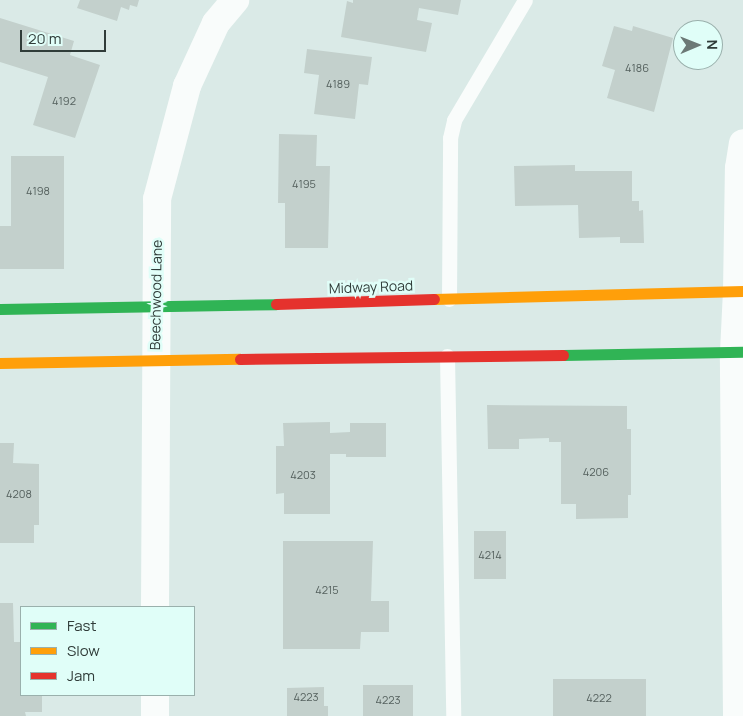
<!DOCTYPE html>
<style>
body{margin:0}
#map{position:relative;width:743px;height:716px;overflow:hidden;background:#daeae7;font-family:Manrope,sans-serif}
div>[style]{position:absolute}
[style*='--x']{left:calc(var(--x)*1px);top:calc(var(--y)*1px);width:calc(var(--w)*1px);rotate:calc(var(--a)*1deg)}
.building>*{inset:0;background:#c3d0cc;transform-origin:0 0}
.lane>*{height:15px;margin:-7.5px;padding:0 7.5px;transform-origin:7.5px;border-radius:7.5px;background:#f9fcfb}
.street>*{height:28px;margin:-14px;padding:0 14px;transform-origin:14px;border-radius:14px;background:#f9fcfb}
.fast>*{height:11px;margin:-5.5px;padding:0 5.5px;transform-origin:5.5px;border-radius:5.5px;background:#30b455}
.slow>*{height:11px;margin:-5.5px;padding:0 5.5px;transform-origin:5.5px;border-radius:5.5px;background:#ff9f0a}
.jam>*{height:11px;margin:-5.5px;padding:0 5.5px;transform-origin:5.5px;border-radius:5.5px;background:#e5322d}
span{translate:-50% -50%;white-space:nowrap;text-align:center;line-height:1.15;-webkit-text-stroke:5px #e0fef8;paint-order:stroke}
.number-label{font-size:11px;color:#55615e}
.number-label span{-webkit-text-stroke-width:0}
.street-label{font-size:14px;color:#303c39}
.legend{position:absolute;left:20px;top:606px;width:175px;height:90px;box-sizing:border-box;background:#e0fef8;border:1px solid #9ab0ac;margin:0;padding:6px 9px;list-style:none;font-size:15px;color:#303c39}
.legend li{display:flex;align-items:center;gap:10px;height:25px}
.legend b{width:25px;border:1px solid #9ab0ac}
.north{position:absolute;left:673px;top:20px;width:50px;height:50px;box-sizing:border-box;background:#e0fef8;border:1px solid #9ab0ac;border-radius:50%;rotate:89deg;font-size:14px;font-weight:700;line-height:20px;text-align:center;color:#303c39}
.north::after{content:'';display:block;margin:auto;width:18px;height:22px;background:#6c7976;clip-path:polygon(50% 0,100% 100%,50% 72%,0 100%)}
.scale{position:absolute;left:20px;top:30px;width:86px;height:22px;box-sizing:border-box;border:2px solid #303c39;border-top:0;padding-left:6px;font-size:15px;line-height:18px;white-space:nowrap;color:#303c39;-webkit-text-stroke:4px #e0fef8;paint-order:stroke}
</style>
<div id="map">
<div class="building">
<i style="clip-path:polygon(80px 0,139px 0,137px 7px,130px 5px,129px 10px,121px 7px,117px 21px,77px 8px)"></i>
<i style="clip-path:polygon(353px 0,461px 0,458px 15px,419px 8px,417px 20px,432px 23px,426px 52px,341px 37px,347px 1px,353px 3px)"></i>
<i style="clip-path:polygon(0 18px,74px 41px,70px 55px,100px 65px,75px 138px,33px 125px,48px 77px,0 62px)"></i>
<i style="clip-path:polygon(614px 26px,632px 31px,633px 26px,673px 38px,654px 112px,607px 98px,615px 70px,602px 66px)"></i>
<i style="clip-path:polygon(307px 49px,372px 57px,368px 85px,359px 84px,355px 119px,314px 114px,319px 75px,304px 73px)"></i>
<i style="clip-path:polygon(279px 134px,317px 135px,316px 166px,330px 166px,328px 248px,285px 248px,285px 203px,278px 203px)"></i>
<i style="clip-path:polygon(11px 156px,64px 156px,64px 269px,0 269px,0 226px,11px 226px)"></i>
<i style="clip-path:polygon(575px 165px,575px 171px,632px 171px,632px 201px,639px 201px,639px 211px,643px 210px,644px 243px,620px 243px,620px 237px,579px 238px,578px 205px,515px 206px,514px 166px)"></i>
<i style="clip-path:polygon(487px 405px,627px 406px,627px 429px,631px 429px,631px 495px,628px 495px,628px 518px,576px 519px,576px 504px,561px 504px,561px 442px,549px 442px,549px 438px,519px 439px,519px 449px,488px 449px)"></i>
<i style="clip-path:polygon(330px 422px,330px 433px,350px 432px,350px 423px,386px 423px,386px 457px,346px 457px,346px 454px,330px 454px,330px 514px,284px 514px,284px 493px,276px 494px,276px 446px,284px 446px,283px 423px)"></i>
<i style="clip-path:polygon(0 443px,14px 443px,13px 463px,39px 464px,39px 525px,34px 525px,34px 543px,0 543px)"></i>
<i style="left:474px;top:531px;width:32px;height:48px"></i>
<i style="clip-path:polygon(283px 541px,373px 541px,371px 601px,389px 601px,389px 632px,361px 632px,360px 649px,283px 649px)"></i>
<i style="clip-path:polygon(0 603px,13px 603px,14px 642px,21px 642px,21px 695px,42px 695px,42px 712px,25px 712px,26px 716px,0 716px)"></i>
<i style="left:553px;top:679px;width:93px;height:37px"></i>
<i style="left:363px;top:685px;width:50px;height:31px"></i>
<i style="clip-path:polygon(324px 687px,324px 706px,328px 706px,328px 716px,287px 716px,287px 688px)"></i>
</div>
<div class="lane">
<i style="--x:449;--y:299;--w:161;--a:-89.6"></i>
<i style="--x:450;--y:138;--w:18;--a:-77"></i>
<i style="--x:454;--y:120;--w:139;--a:-59.4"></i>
<i style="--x:447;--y:356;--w:360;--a:89"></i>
</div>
<div class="street">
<i style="--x:155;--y:607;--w:408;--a:-89.7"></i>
<i style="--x:157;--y:199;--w:117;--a:-75.1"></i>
<i style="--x:187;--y:86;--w:69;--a:-65.3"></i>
<i style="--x:216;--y:23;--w:30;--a:-50"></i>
<i style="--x:155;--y:716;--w:21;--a:-90"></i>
<i style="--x:737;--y:716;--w:364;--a:-90.5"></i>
<i style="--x:734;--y:352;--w:61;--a:-87.2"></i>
<i style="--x:737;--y:291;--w:123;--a:-89.1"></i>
<i style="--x:739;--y:168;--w:25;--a:-81"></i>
</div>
<div class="fast">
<i style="--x:0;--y:309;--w:276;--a:-1"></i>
<i style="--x:563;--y:355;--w:180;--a:-1"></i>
</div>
<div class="slow">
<i style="--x:434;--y:299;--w:309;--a:-1.5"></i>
<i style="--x:0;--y:363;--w:240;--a:-1"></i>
</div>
<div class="jam">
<i style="--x:276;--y:304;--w:158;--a:-1.8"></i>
<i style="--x:240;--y:359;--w:323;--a:-0.7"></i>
</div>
<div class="number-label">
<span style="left:637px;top:68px">4186</span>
<span style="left:338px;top:84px">4189</span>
<span style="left:64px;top:101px">4192</span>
<span style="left:304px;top:184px">4195</span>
<span style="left:38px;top:191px">4198</span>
<span style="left:596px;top:472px">4206</span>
<span style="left:303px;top:475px">4203</span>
<span style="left:19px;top:494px">4208</span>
<span style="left:490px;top:555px">4214</span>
<span style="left:327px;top:590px">4215</span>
<span style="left:306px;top:697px">4223</span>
<span style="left:599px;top:698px">4222</span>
<span style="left:388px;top:700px">4223</span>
</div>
<div class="street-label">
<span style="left:371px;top:287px;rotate:-2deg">Midway Road</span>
<span style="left:156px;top:295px;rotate:-89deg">Beechwood Lane</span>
</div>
<ul class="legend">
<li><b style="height:6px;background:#30b455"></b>Fast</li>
<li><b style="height:6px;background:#ff9f0a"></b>Slow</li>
<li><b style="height:6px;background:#e5322d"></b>Jam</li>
</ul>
<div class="north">N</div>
<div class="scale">20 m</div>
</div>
